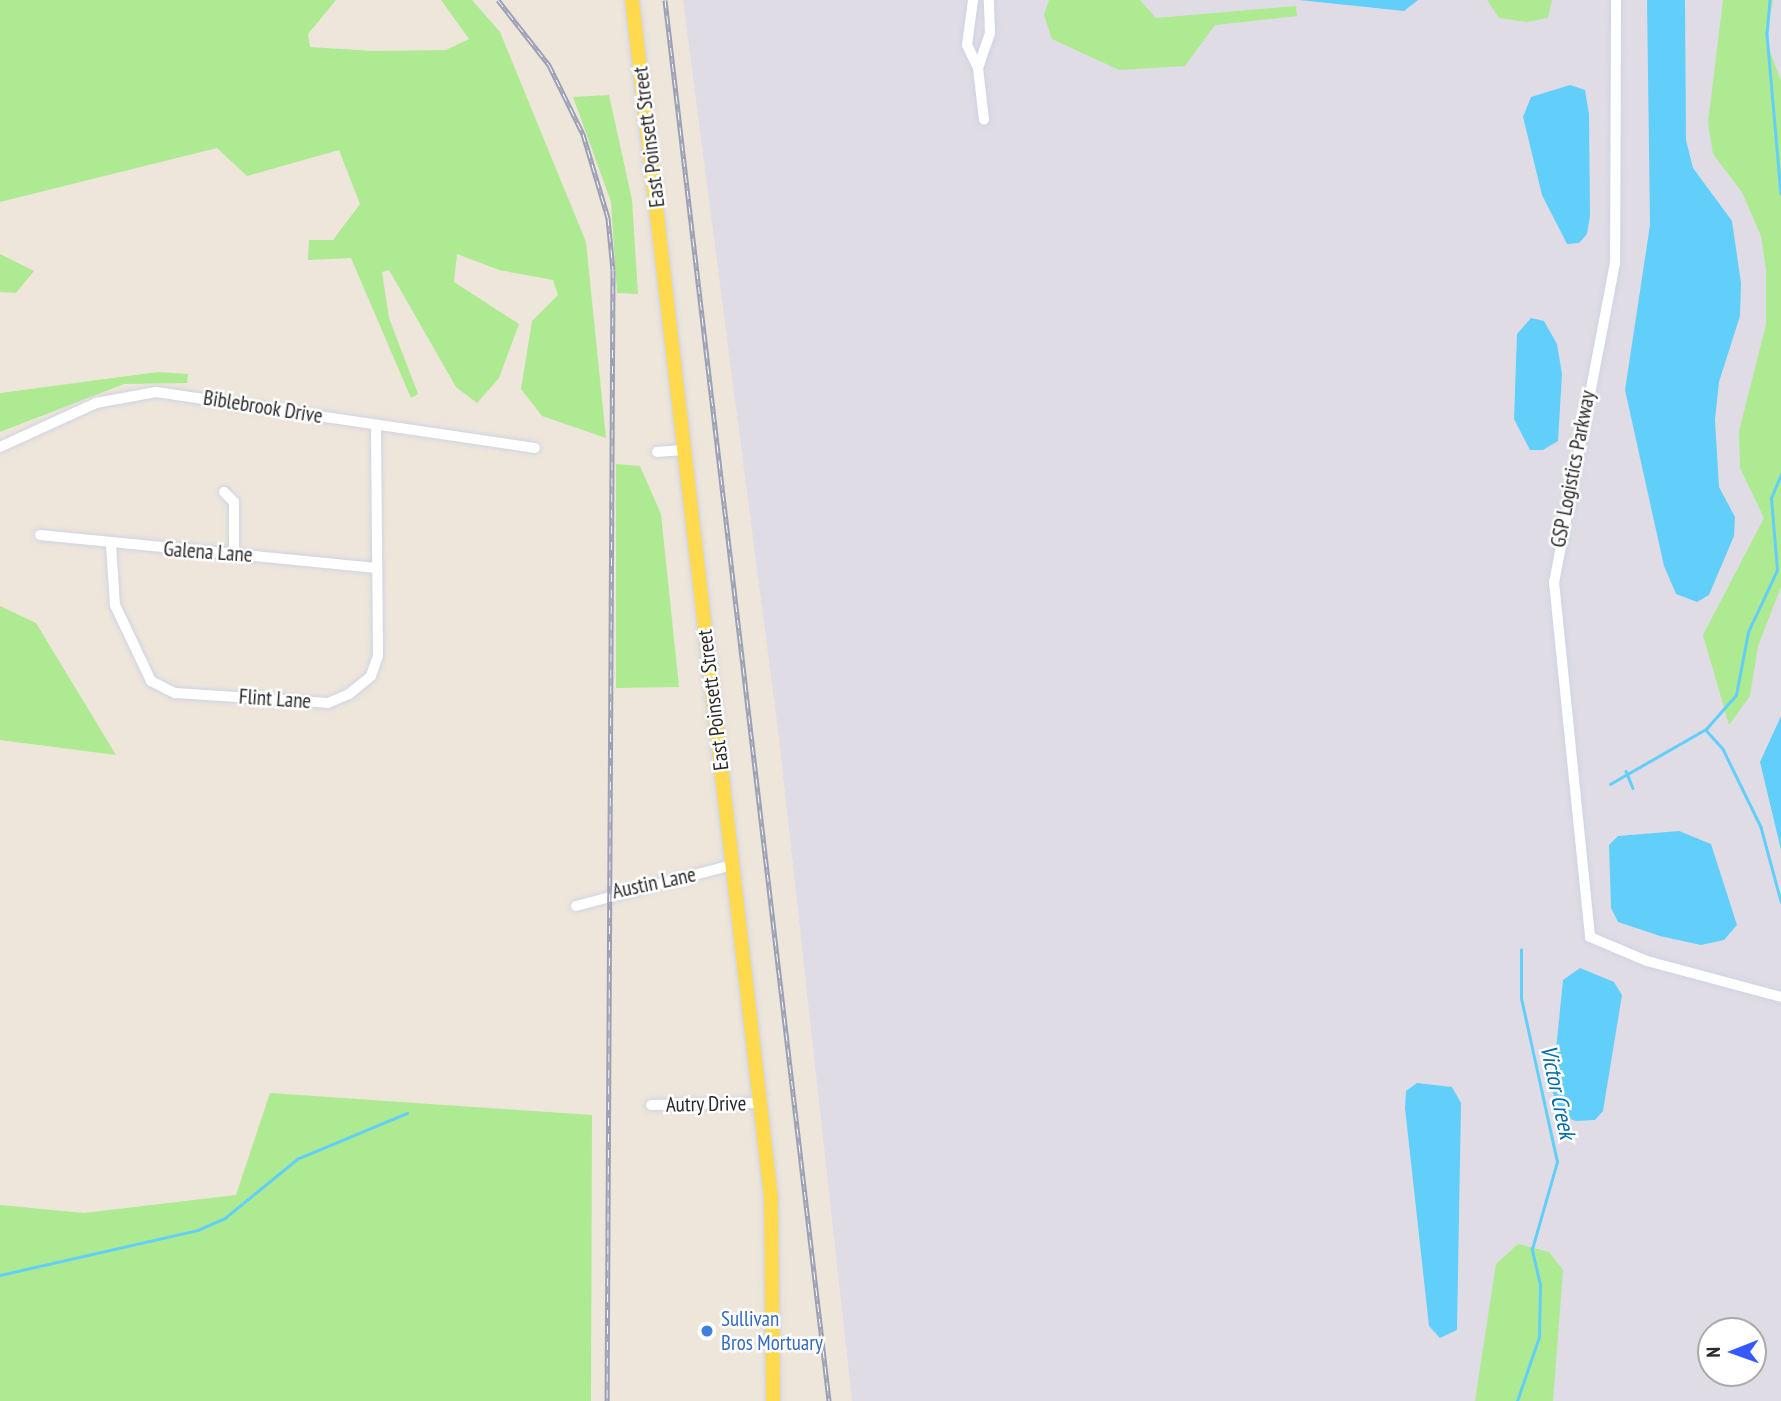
<!DOCTYPE html>
<style>
body{margin:0}
#map{position:relative;width:1781px;height:1401px;overflow:hidden;background:#eee6da;font-family:"PT Sans Narrow",sans-serif}
div>[style]{position:absolute}
[style*='--x']{left:calc(var(--x)*1px);top:calc(var(--y)*1px);width:calc(var(--w)*1px);rotate:calc(var(--a)*1deg)}
.industrial>*{inset:0;background:#dfdce5}
.green>*{inset:0;background:#aeea91}
.water>*{inset:0;background:#62cffb}
.stream>*{height:2.5px;margin:-1.25px;padding:0 1.25px;transform-origin:1.25px;border-radius:1.25px;background:#62cffb}
.roads{filter:drop-shadow(0 0 2px #cfd3e4) drop-shadow(0 0 2px #cfd3e4)}
.minor>*{height:10px;margin:-5px;padding:0 5px;transform-origin:5px;border-radius:5px;background:#fff}
.major>*{height:14px;margin:-7px;padding:0 7px;transform-origin:7px;border-radius:7px;background:#ffd94e}
.rail>*{height:5px;margin-top:-2.5px;transform-origin:0;background:repeating-linear-gradient(90deg,#fff 0 8px,#9ca0b6 0 16px);box-sizing:border-box;border-block:2px solid #9ca0b6}
.dots>*{width:19px;height:19px;translate:-50% -50%;box-sizing:border-box;border:4px solid #fff;border-radius:50%}
span{translate:-50% -50%;white-space:nowrap;text-align:center;line-height:1.15;-webkit-text-stroke:5px #fff;paint-order:stroke}
.street-label{font-size:21px;color:#2a2a2a}
.shop-label{font-size:21px;color:#366cbe}
.left{translate:0 -50%;text-align:left}
.water-label{font-size:23px;color:#006ba8;font-style:italic}
.north{position:absolute;left:1697px;top:1317px;width:70px;height:70px;box-sizing:border-box;background:#fff;border:2px solid #aaa;border-radius:50%;rotate:269deg;font-size:19px;font-weight:700;line-height:28px;text-align:center;color:#2a2a2a}
.north::after{content:'';display:block;margin:auto;width:24px;height:32px;background:#3658ff;clip-path:polygon(50% 0,100% 100%,50% 72%,0 100%)}
</style>
<div id="map">
<div class="industrial">
<i style="clip-path:polygon(evenodd,683px 0,1781px 0,1781px 1401px,852px 1401px,779px 738px,683px 0,1711px 1331px,1753px 1331px,1753px 1373px,1711px 1373px,1711px 1331px)"></i>
</div>
<div class="green">
<i style="clip-path:polygon(0 0,336px 0,308px 34px,310px 47px,373px 51px,446px 50px,469px 39px,441px 0,472px 0,500px 32px,586px 242px,606px 438px,542px 416px,521px 389px,532px 321px,558px 295px,553px 280px,499px 270px,457px 254px,454px 282px,519px 324px,499px 378px,477px 403px,456px 387px,389px 270px,382px 272px,389px 318px,418px 394px,411px 398px,351px 258px,308px 260px,309px 240px,333px 240px,360px 204px,339px 150px,247px 176px,217px 148px,0 202px)"></i>
<i style="clip-path:polygon(1049px 0,1140px 0,1156px 18px,1296px 6px,1297px 16px,1215px 25px,1185px 66px,1119px 70px,1052px 39px,1044px 15px)"></i>
<i style="clip-path:polygon(1487px 0,1552px 0,1548px 18px,1526px 22px,1499px 18px)"></i>
<i style="clip-path:polygon(1723px 0,1773px 0,1766px 40px,1781px 81px,1781px 587px,1758px 646px,1750px 696px,1729px 725px,1703px 635px,1764px 518px,1740px 468px,1739px 431px,1766px 325px,1766px 270px,1761px 236px,1742px 192px,1713px 154px,1708px 123px)"></i>
<i style="clip-path:polygon(609px 95px,632px 200px,638px 294px,617px 293px,611px 202px,573px 97px)"></i>
<i style="clip-path:polygon(0 254px,34px 271px,16px 293px,0 292px)"></i>
<i style="clip-path:polygon(158px 372px,188px 374px,187px 383px,124px 384px,0 432px,0 393px)"></i>
<i style="clip-path:polygon(616px 464px,640px 466px,661px 514px,679px 687px,616px 688px)"></i>
<i style="clip-path:polygon(0 606px,36px 623px,116px 755px,0 740px)"></i>
<i style="clip-path:polygon(270px 1093px,592px 1115px,591px 1401px,0 1401px,0 1205px,84px 1213px,236px 1195px)"></i>
<i style="clip-path:polygon(1518px 1244px,1549px 1252px,1563px 1270px,1553px 1401px,1475px 1401px,1496px 1264px)"></i>
</div>
<div class="water">
<i style="clip-path:polygon(1299px 0,1418px 0,1404px 11px)"></i>
<i style="clip-path:polygon(1647px 0,1685px 0,1686px 140px,1693px 168px,1732px 221px,1741px 283px,1740px 316px,1719px 382px,1715px 420px,1719px 487px,1735px 517px,1734px 536px,1709px 595px,1697px 602px,1676px 594px,1664px 566px,1625px 390px,1650px 225px)"></i>
<i style="clip-path:polygon(1570px 85px,1585px 90px,1589px 114px,1590px 216px,1587px 234px,1579px 243px,1567px 244px,1542px 195px,1523px 117px,1531px 97px)"></i>
<i style="clip-path:polygon(1531px 318px,1544px 321px,1557px 344px,1562px 374px,1558px 441px,1543px 450px,1530px 450px,1514px 419px,1517px 334px)"></i>
<i style="clip-path:polygon(1781px 716px,1781px 850px,1760px 762px)"></i>
<i style="clip-path:polygon(1679px 831px,1711px 844px,1737px 925px,1724px 940px,1701px 945px,1660px 936px,1618px 922px,1611px 908px,1609px 845px,1618px 836px)"></i>
<i style="clip-path:polygon(1580px 968px,1614px 982px,1622px 995px,1603px 1111px,1595px 1120px,1576px 1121px,1561px 1116px,1552px 1090px,1563px 980px)"></i>
<i style="clip-path:polygon(1417px 1083px,1452px 1087px,1461px 1103px,1457px 1330px,1440px 1338px,1429px 1326px,1405px 1108px,1406px 1091px)"></i>
</div>
<div class="stream">
<i style="--x:1770;--y:0;--w:34;--a:95"></i>
<i style="--x:1767;--y:34;--w:160;--a:85"></i>
<i style="--x:1706;--y:730;--w:25;--a:48"></i>
<i style="--x:1723;--y:749;--w:87;--a:64"></i>
<i style="--x:1761;--y:827;--w:77;--a:74.9"></i>
<i style="--x:1626;--y:771;--w:18;--a:68"></i>
<i style="--x:1610;--y:784;--w:111;--a:-29.8"></i>
<i style="--x:1706;--y:729;--w:45;--a:-48.6"></i>
<i style="--x:1736;--y:695;--w:64;--a:-79.2"></i>
<i style="--x:1748;--y:632;--w:68;--a:-64.9"></i>
<i style="--x:1777;--y:570;--w:72;--a:-94.8"></i>
<i style="--x:1771;--y:498;--w:26;--a:-67"></i>
<i style="--x:0;--y:1275;--w:203;--a:-12.8"></i>
<i style="--x:198;--y:1230;--w:30;--a:-24"></i>
<i style="--x:225;--y:1218;--w:93;--a:-39.3"></i>
<i style="--x:297;--y:1159;--w:119;--a:-22.7"></i>
<i style="--x:1517;--y:1401;--w:68;--a:-71"></i>
<i style="--x:1539;--y:1337;--w:52;--a:-88.9"></i>
<i style="--x:1540;--y:1285;--w:37;--a:-103"></i>
<i style="--x:1532;--y:1249;--w:91;--a:-74"></i>
<i style="--x:1557;--y:1162;--w:168;--a:-102.4"></i>
<i style="--x:1521;--y:998;--w:48;--a:-90"></i>
</div>
<div class="roads">
<div class="minor">
<i style="--x:973;--y:0;--w:45;--a:97.6"></i>
<i style="--x:967;--y:45;--w:25;--a:64"></i>
<i style="--x:978;--y:68;--w:52;--a:83.4"></i>
<i style="--x:1616;--y:0;--w:263;--a:90.2"></i>
<i style="--x:1615;--y:263;--w:325;--a:100.8"></i>
<i style="--x:1554;--y:582;--w:357;--a:84.2"></i>
<i style="--x:1590;--y:937;--w:62;--a:22.8"></i>
<i style="--x:1647;--y:961;--w:139;--a:15"></i>
<i style="--x:978;--y:68;--w:36;--a:-71"></i>
<i style="--x:990;--y:34;--w:34;--a:-92"></i>
<i style="--x:0;--y:447;--w:106;--a:-24.6"></i>
<i style="--x:96;--y:403;--w:61;--a:-10.4"></i>
<i style="--x:156;--y:392;--w:383;--a:8.4"></i>
<i style="--x:657;--y:452;--w:26;--a:-4"></i>
<i style="--x:224;--y:492;--w:14;--a:45"></i>
<i style="--x:234;--y:502;--w:52;--a:90"></i>
<i style="--x:40;--y:535;--w:338;--a:5.6"></i>
<i style="--x:111;--y:545;--w:60;--a:86.2"></i>
<i style="--x:115;--y:605;--w:84;--a:64.7"></i>
<i style="--x:151;--y:681;--w:27;--a:27"></i>
<i style="--x:175;--y:693;--w:153;--a:3.7"></i>
<i style="--x:328;--y:703;--w:23;--a:-23"></i>
<i style="--x:349;--y:694;--w:28;--a:-39"></i>
<i style="--x:371;--y:676;--w:21;--a:-71"></i>
<i style="--x:378;--y:656;--w:230;--a:-90.5"></i>
<i style="--x:576;--y:906;--w:161;--a:-14.7"></i>
<i style="--x:651;--y:1105;--w:109;--a:-1.1"></i>
</div>
<div class="major">
<i style="--x:632;--y:0;--w:1205;--a:83.38"></i>
<i style="--x:771;--y:1197;--w:204;--a:89.4"></i>
</div>
</div>
<div class="rail">
<i style="--x:498;--y:0;--w:83;--a:51.9"></i>
<i style="--x:549;--y:65;--w:77;--a:63.8"></i>
<i style="--x:583;--y:134;--w:88;--a:73.4"></i>
<i style="--x:608;--y:218;--w:52;--a:84.5"></i>
<i style="--x:613;--y:270;--w:1131;--a:90.3"></i>
<i style="--x:665;--y:0;--w:1411;--a:83.32"></i>
</div>
<div class="dots">
<i style="left:707px;top:1331px;background:#3f7fe0"></i>
</div>
<div class="street-label">
<span style="left:649px;top:137px;rotate:-97deg">East Poinsett Street</span>
<span style="left:263px;top:407px;rotate:9deg">Biblebrook Drive</span>
<span style="left:1573px;top:469px;rotate:-79deg">GSP Logistics Parkway</span>
<span style="left:208px;top:552px;rotate:4deg">Galena Lane</span>
<span style="left:275px;top:699px;rotate:4deg">Flint Lane</span>
<span style="left:713px;top:700px;rotate:-97deg">East Poinsett Street</span>
<span style="left:654px;top:883px;rotate:-12deg">Austin Lane</span>
<span style="left:706px;top:1104px;rotate:-1deg">Autry Drive</span>
</div>
<div class="shop-label">
<span class="left" style="left:721px;top:1331px">Sullivan<br>Bros Mortuary</span>
</div>
<div class="water-label">
<span style="left:1558px;top:1092px;rotate:78deg">Victor Creek</span>
</div>
<div class="north">N</div>
</div>
